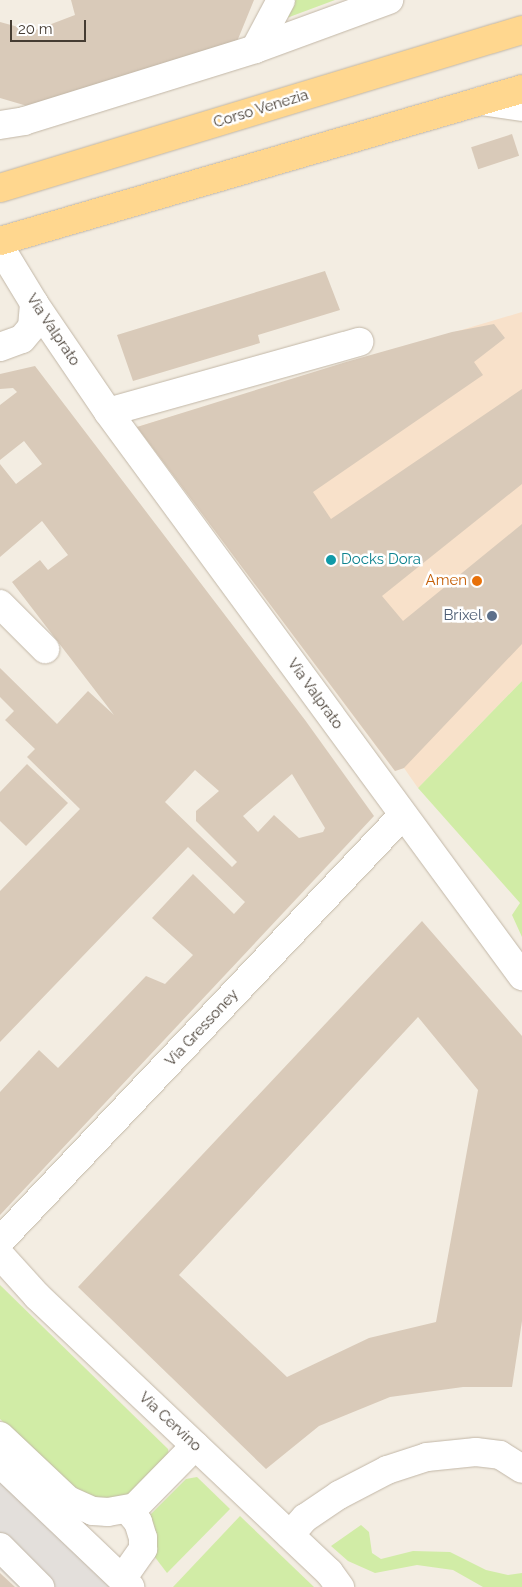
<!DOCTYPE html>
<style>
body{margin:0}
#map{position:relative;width:522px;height:1587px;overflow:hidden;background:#f3ede2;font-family:Raleway,sans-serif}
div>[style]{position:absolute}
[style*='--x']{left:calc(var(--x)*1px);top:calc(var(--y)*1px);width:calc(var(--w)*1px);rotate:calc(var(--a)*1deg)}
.commercial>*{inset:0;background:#f8e1ca}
.green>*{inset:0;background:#d1eca6}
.parking>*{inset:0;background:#e3dfdb}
.building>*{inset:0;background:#d9cab9;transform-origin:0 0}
.roads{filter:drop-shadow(0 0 1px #c2b7a7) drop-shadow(0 0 1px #c2b7a7)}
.minor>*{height:28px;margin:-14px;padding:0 14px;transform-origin:14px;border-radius:14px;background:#fff}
.major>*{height:28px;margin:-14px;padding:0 14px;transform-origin:14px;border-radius:14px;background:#ffd78f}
.dots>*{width:14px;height:14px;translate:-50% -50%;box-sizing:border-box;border:2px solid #fff;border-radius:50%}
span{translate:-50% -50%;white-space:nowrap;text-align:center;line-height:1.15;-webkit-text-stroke:5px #fff;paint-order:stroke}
.street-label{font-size:15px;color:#453c32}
.culture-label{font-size:15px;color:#0d838f}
.left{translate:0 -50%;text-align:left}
.food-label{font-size:15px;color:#c56008}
.right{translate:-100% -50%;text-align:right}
.service-label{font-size:15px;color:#4e5e75}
.scale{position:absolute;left:10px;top:20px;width:76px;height:22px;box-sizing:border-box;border:2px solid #453c32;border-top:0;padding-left:6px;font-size:15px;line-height:18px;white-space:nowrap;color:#453c32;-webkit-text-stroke:4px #fff;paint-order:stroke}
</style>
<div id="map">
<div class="commercial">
<i style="clip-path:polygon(522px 312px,522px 681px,418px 788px,404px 768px,395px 771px,137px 427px)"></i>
</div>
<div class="green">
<i style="clip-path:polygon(294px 0,335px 0,284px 19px)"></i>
<i style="clip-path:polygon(522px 681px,522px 937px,512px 915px,520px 903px,418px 788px)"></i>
<i style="clip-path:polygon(0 1285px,168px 1449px,169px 1458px,137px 1492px,114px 1499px,90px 1497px,70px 1484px,0 1419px)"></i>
<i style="clip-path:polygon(197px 1477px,230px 1509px,167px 1573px,151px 1552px,148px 1517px,186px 1479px)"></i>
<i style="clip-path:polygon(240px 1516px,314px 1587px,173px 1587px)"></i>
<i style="clip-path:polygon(361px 1525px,369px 1532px,372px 1553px,381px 1559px,413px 1551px,450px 1552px,486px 1570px,508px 1575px,522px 1573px,522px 1587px,483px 1587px,453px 1570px,417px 1565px,375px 1573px,348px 1561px,331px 1546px)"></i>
</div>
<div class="parking">
<i style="clip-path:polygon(0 1457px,136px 1587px,18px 1587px,0 1570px)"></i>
</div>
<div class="building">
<i style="clip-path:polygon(71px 0,254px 0,236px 44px,34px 108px,0 98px,0 22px,33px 31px,75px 15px)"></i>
<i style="left:512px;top:134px;width:23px;height:43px;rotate:72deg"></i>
<i style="clip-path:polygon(325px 271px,340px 310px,258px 335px,260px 343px,133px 381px,117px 335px)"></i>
<i style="clip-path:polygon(494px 324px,505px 338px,474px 362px,483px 375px,313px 492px,331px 519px,522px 389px,522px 484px,382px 596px,403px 621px,522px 524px,522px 644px,404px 768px,395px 771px,137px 427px,346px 362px,452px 332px)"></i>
<i style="clip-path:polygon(evenodd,35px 366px,305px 720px,374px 816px,0 1215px,0 1092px,39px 1050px,58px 1068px,146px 976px,165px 984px,193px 955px,152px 918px,193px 874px,234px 914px,245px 902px,188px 847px,0 1042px,0 891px,80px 809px,27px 757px,35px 749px,5px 720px,14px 711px,0 697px,0 668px,57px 724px,88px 691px,114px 715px,12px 582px,40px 560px,48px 570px,68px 555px,42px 521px,0 557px,0 464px,16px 484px,42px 464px,24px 441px,0 460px,0 405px,17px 392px,13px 388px,0 389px,0 374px,35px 366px,195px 770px,219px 791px,196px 811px,196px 821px,237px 862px,232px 867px,165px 802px,195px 770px,35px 366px,292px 774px,325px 828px,323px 832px,299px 838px,274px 815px,258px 832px,243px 816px,292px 774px)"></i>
<i style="clip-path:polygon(27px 764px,68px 803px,26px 846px,0 821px,0 792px)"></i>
<i style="clip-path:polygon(evenodd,422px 921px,522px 1036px,522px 1321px,512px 1387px,463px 1387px,390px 1397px,319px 1426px,266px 1469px,78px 1287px,422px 921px,418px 1017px,478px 1090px,436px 1322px,369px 1338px,287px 1377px,179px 1275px,418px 1017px)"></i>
<i style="clip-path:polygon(0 1573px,15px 1587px,0 1587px)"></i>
</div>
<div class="roads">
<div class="minor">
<i style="--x:255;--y:49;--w:55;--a:-62"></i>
<i style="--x:481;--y:101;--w:41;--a:8.3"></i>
<i style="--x:0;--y:125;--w:24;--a:-9"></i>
<i style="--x:24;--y:121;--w:242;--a:-17.3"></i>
<i style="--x:255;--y:49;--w:143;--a:-20.1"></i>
<i style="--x:0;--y:247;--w:66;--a:58.7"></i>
<i style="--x:34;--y:303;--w:132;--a:55.8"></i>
<i style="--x:108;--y:412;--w:700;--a:53.72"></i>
<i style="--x:0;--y:347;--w:23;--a:-20"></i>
<i style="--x:22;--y:339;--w:16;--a:-50"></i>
<i style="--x:32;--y:327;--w:24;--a:-85"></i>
<i style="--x:108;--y:412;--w:261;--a:-15.6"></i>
<i style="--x:0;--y:604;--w:64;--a:45"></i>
<i style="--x:0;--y:1241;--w:586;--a:-46.59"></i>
<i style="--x:0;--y:1255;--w:55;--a:47.9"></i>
<i style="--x:37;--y:1296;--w:402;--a:43.4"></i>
<i style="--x:329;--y:1572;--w:19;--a:54"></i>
<i style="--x:0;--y:1436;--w:93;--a:43.3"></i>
<i style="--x:68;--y:1500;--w:27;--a:24"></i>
<i style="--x:93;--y:1511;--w:15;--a:4"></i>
<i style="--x:108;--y:1512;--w:27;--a:-10"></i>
<i style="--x:135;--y:1507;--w:86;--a:-45.5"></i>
<i style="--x:0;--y:1463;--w:180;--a:43.6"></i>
<i style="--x:290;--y:1535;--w:23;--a:-49"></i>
<i style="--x:305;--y:1518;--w:41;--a:-34.1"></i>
<i style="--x:339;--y:1495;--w:54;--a:-27.5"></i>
<i style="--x:387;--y:1470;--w:42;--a:-18"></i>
<i style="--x:427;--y:1457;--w:49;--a:-5.8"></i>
<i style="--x:476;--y:1452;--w:24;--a:7"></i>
<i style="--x:500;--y:1455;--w:26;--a:32"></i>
<i style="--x:0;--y:1547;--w:57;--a:45"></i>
<i style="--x:122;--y:1579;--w:37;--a:-55"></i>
<i style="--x:143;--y:1549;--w:11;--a:-90"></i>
<i style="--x:143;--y:1538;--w:17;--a:-107"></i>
<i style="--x:138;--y:1522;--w:16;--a:-130"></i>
</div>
<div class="major">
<i style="--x:0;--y:188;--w:545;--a:-16.84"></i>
<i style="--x:0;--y:241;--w:544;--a:-16.23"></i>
</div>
</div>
<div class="dots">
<i style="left:331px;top:560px;background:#0f9aa8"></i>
<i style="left:477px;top:581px;background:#e8710a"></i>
<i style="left:492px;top:616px;background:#5c6f8a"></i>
</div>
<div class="street-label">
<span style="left:261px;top:109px;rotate:-17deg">Corso Venezia</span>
<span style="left:53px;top:330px;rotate:56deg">Via Valprato</span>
<span style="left:315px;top:694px;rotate:54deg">Via Valprato</span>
<span style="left:202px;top:1028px;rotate:-47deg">Via Gressoney</span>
<span style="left:170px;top:1422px;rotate:43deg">Via Cervino</span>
</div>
<div class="culture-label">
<span class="left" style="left:341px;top:560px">Docks Dora</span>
</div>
<div class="food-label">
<span class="right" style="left:467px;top:581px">Amen</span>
</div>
<div class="service-label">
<span class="right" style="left:482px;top:616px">Brixel</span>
</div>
<div class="scale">20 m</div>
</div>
